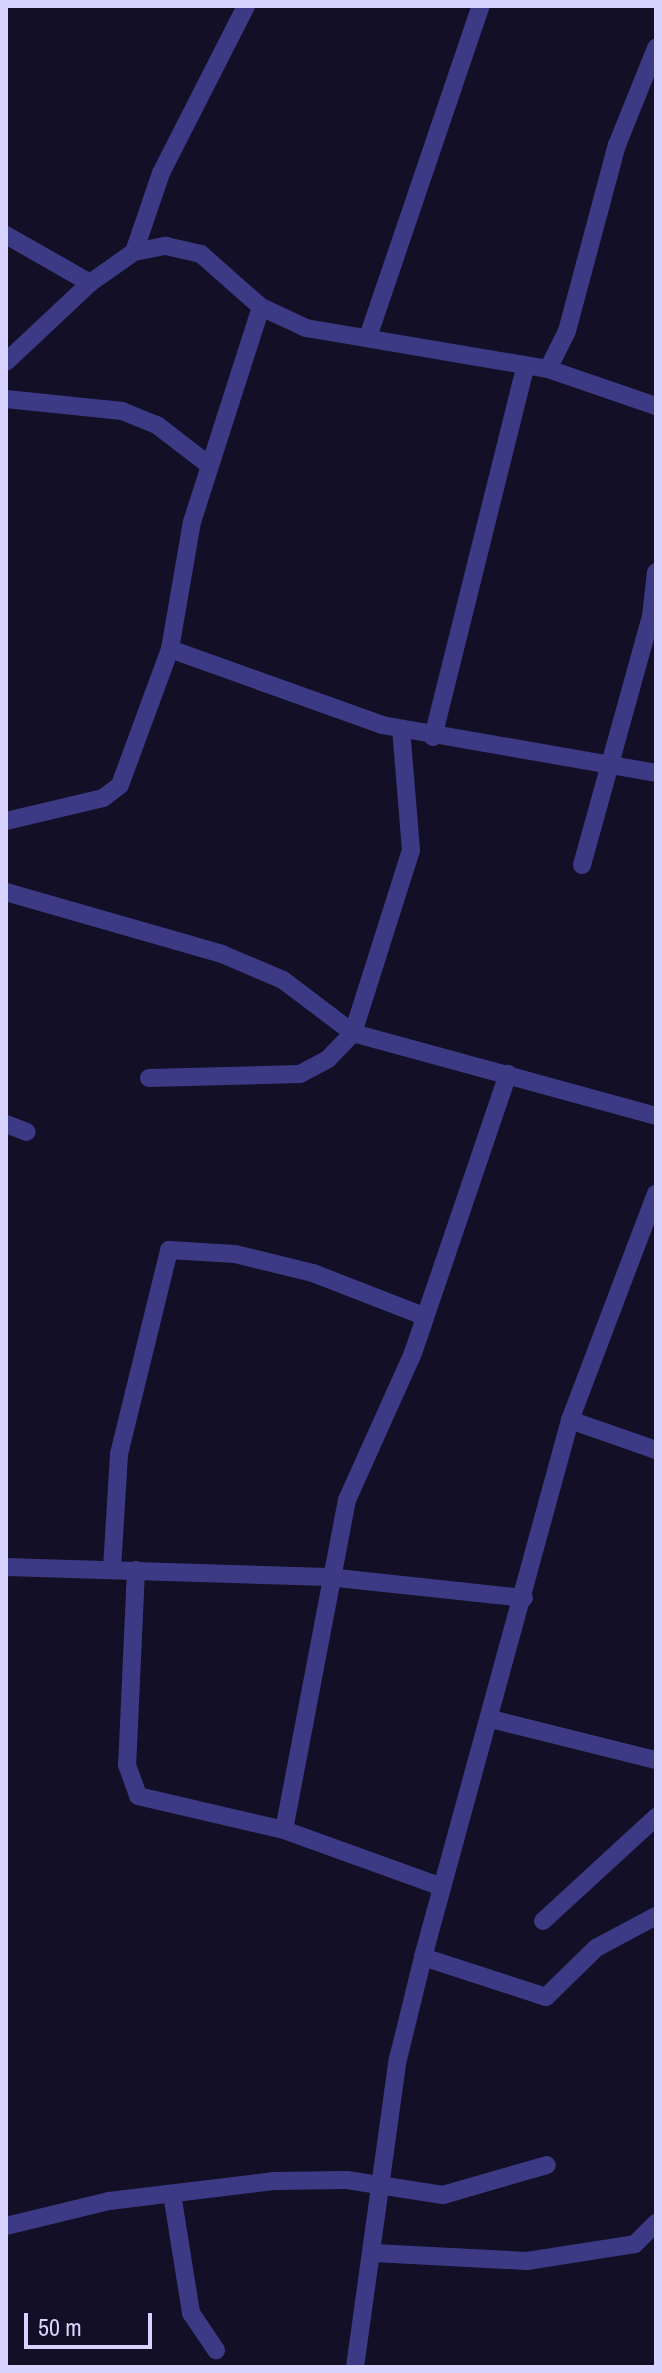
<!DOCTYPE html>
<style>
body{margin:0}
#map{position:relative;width:662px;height:2373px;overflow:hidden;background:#130f26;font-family:"Archivo Narrow",sans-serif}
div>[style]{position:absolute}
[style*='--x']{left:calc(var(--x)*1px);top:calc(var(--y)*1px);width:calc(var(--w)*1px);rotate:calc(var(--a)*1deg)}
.minor>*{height:18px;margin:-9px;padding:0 9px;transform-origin:9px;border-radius:9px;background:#3d3a85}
span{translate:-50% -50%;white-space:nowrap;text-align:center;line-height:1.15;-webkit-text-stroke:6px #130f26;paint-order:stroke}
.frame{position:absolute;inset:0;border:8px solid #d9d4ff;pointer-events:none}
.scale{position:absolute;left:24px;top:2313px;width:128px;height:36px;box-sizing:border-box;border:4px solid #d9d4ff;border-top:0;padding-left:10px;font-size:24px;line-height:28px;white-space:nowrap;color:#d9d4ff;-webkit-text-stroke:6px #130f26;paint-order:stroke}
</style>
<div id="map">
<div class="minor">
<i style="--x:6;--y:235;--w:97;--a:29.7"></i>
<i style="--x:134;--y:252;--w:83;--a:-71.1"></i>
<i style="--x:161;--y:173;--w:187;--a:-63"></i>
<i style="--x:368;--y:337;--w:350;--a:-71.2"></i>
<i style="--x:6;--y:362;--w:115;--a:-43.2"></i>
<i style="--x:90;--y:283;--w:54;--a:-35.2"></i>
<i style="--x:134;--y:252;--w:33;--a:-11"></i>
<i style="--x:166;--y:246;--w:36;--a:13"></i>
<i style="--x:201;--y:254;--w:80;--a:41.5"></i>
<i style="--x:261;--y:307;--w:50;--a:25"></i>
<i style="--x:306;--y:328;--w:245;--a:9.6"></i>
<i style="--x:548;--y:369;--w:114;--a:18.9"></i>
<i style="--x:548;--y:369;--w:42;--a:-63.4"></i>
<i style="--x:567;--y:331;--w:193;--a:-75"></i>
<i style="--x:617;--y:145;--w:105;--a:-68.1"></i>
<i style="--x:6;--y:399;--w:117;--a:5.9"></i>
<i style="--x:122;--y:411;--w:38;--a:22"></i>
<i style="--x:157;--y:425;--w:66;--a:37.6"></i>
<i style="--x:170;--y:649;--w:225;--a:19.7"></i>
<i style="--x:382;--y:725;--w:278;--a:9.9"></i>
<i style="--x:433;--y:737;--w:383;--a:-76"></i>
<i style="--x:6;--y:821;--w:100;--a:-13.3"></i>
<i style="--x:103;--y:798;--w:21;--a:-37"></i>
<i style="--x:120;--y:785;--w:145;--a:-69.8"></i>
<i style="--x:170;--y:649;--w:129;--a:-80.2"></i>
<i style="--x:192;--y:522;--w:226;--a:-72.2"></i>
<i style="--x:582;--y:865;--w:258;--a:-74.5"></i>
<i style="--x:651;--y:616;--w:44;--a:-83.5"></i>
<i style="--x:6;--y:892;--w:225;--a:16"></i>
<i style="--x:222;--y:954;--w:66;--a:23.1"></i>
<i style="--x:283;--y:980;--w:88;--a:37.1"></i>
<i style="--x:353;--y:1033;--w:314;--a:15.3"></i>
<i style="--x:149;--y:1078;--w:151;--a:-1.5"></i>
<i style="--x:300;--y:1074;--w:32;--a:-28"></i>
<i style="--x:328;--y:1059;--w:36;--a:-46"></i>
<i style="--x:353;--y:1033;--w:192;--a:-72.4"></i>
<i style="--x:411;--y:850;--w:121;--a:-94.7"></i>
<i style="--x:6;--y:1124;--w:22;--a:21"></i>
<i style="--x:570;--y:1420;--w:91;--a:19.2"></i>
<i style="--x:6;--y:1567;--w:322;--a:1.8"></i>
<i style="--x:328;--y:1577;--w:197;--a:6.1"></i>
<i style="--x:112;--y:1569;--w:115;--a:-86.5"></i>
<i style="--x:119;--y:1454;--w:210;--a:-76.2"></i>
<i style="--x:169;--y:1250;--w:66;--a:3.5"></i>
<i style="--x:235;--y:1254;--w:80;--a:13.7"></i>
<i style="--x:313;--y:1273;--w:119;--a:21.2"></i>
<i style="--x:136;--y:1570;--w:195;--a:92.6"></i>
<i style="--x:127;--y:1765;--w:33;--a:70"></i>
<i style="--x:138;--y:1796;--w:150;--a:13.1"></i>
<i style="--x:284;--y:1830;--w:168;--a:19.8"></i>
<i style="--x:491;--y:1719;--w:170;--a:14"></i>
<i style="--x:284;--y:1830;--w:336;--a:-79.2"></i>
<i style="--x:347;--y:1500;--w:161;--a:-65.8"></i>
<i style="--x:413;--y:1353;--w:295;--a:-71.2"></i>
<i style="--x:543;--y:1921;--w:154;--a:-42.6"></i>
<i style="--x:423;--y:1957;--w:129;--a:18"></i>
<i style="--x:546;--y:1997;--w:70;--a:-44.4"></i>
<i style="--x:596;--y:1948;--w:68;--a:-28.1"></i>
<i style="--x:172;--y:2194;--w:121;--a:80.9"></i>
<i style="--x:191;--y:2313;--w:45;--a:56"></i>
<i style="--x:6;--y:2226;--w:106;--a:-13.6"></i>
<i style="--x:109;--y:2201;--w:166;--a:-6.9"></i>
<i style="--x:274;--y:2181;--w:73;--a:-0.8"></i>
<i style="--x:347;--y:2180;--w:97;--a:8.9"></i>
<i style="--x:443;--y:2195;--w:108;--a:-16.1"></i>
<i style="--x:374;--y:2253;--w:153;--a:3"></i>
<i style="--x:527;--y:2261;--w:109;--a:-8.9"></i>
<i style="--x:635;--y:2244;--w:30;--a:-45"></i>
<i style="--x:355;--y:2367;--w:311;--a:-82.1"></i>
<i style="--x:398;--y:2059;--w:105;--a:-76.2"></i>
<i style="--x:423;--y:1957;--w:557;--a:-74.69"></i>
<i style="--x:570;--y:1420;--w:242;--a:-69.2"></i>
</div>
<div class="frame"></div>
<div class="scale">50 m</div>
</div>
